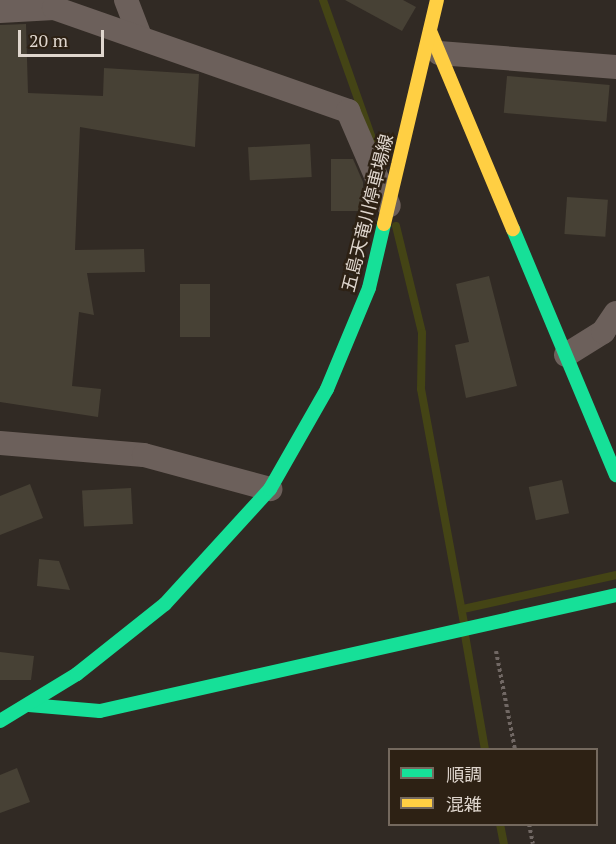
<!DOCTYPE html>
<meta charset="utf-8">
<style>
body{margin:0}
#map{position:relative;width:616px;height:844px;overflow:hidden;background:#312a24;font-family:"PT Serif","Noto Sans JP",serif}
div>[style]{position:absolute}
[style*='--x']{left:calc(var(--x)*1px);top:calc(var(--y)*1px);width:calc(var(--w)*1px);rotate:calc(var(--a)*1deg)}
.stream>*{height:8px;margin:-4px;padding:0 4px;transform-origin:4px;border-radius:4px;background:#444415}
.building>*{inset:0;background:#474135;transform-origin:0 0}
.path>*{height:4px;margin-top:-2px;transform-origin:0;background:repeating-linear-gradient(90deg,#716864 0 3px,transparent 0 6px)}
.street>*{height:24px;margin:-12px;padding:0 12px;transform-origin:12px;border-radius:12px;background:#6c605b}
.fast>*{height:14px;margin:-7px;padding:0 7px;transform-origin:7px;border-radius:7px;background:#16e098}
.slow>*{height:14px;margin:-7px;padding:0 7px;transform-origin:7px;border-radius:7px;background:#ffcf43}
span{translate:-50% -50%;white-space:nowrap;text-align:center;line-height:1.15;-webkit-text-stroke:5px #2d2114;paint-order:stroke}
.street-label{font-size:18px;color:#dfd6ce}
.legend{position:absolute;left:388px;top:748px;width:210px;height:78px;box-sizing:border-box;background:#2d2114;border:2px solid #74695e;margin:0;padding:8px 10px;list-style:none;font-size:18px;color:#dfd6ce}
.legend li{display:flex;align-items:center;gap:12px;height:30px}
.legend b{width:30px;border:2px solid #74695e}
.scale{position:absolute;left:18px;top:30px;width:86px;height:27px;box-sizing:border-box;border:3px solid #dfd6ce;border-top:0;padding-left:8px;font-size:18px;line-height:21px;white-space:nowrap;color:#dfd6ce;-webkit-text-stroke:4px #2d2114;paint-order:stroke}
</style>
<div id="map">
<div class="stream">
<i style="--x:323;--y:0;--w:164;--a:70.5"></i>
<i style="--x:396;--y:226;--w:110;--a:76.3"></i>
<i style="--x:422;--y:333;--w:56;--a:91"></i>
<i style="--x:421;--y:389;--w:238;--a:79.6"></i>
<i style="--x:463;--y:609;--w:157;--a:-12.5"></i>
<i style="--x:465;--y:635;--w:117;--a:80.1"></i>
<i style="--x:500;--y:824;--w:20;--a:79"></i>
</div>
<div class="building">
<i style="clip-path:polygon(345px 0,403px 0,416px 7px,402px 31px)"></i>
<i style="clip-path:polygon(26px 24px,28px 93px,103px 96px,104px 68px,199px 74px,195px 147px,80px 127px,75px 250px,144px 249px,145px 272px,87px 273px,94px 315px,79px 312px,72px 386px,101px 389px,98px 417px,0 402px,0 25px)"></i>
<i style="left:507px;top:76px;width:103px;height:37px;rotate:5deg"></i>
<i style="left:310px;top:144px;width:33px;height:62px;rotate:87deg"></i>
<i style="clip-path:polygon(331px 159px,353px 159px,363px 182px,363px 211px,331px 211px)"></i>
<i style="left:567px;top:197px;width:41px;height:37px;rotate:4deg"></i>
<i style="clip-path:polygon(489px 276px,517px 386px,466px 398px,455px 345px,469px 342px,456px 284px)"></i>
<i style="left:180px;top:284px;width:30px;height:53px"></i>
<i style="left:562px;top:480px;width:34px;height:34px;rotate:78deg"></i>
<i style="clip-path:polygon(30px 484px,43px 518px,0 535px,0 496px)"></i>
<i style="left:131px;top:488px;width:36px;height:49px;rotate:87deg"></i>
<i style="clip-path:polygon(39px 559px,59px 561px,70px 590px,37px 586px)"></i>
<i style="clip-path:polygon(0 652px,34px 656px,31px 680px,0 680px)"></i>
<i style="clip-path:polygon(17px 768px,30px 802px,0 813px,0 775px)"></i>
</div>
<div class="path">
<i style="--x:496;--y:651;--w:101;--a:79.1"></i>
<i style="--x:529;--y:824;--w:20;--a:79"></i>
</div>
<div class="street">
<i style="--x:126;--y:0;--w:40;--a:69"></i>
<i style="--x:0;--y:11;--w:54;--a:-3.2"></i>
<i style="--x:54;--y:8;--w:312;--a:19.3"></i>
<i style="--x:348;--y:111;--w:103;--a:66.7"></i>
<i style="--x:439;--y:53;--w:178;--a:4.5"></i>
<i style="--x:566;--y:355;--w:44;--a:-31.9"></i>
<i style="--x:603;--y:332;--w:23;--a:-56"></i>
<i style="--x:0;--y:443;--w:144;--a:4.8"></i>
<i style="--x:144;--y:455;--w:131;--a:15.1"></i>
</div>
<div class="fast">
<i style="--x:513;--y:229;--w:267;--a:67.3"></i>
<i style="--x:29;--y:705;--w:71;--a:4.8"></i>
<i style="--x:100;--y:711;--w:529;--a:-12.67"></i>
<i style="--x:0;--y:721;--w:90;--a:-31.4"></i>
<i style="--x:77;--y:674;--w:112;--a:-38.5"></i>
<i style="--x:165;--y:604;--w:156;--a:-47.6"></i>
<i style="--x:270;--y:489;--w:115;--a:-60.3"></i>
<i style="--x:327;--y:389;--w:109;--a:-67.4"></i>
<i style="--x:369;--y:288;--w:66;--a:-76.8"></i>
</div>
<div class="slow">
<i style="--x:430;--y:31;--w:215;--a:67.3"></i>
<i style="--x:384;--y:224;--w:230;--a:-76.7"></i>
</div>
<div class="street-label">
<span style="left:367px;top:213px;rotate:-76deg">五島天竜川停車場線</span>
</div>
<ul class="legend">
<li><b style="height:8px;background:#16e098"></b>順調</li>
<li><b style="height:8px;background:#ffcf43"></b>混雑</li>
</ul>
<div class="scale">20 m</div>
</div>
